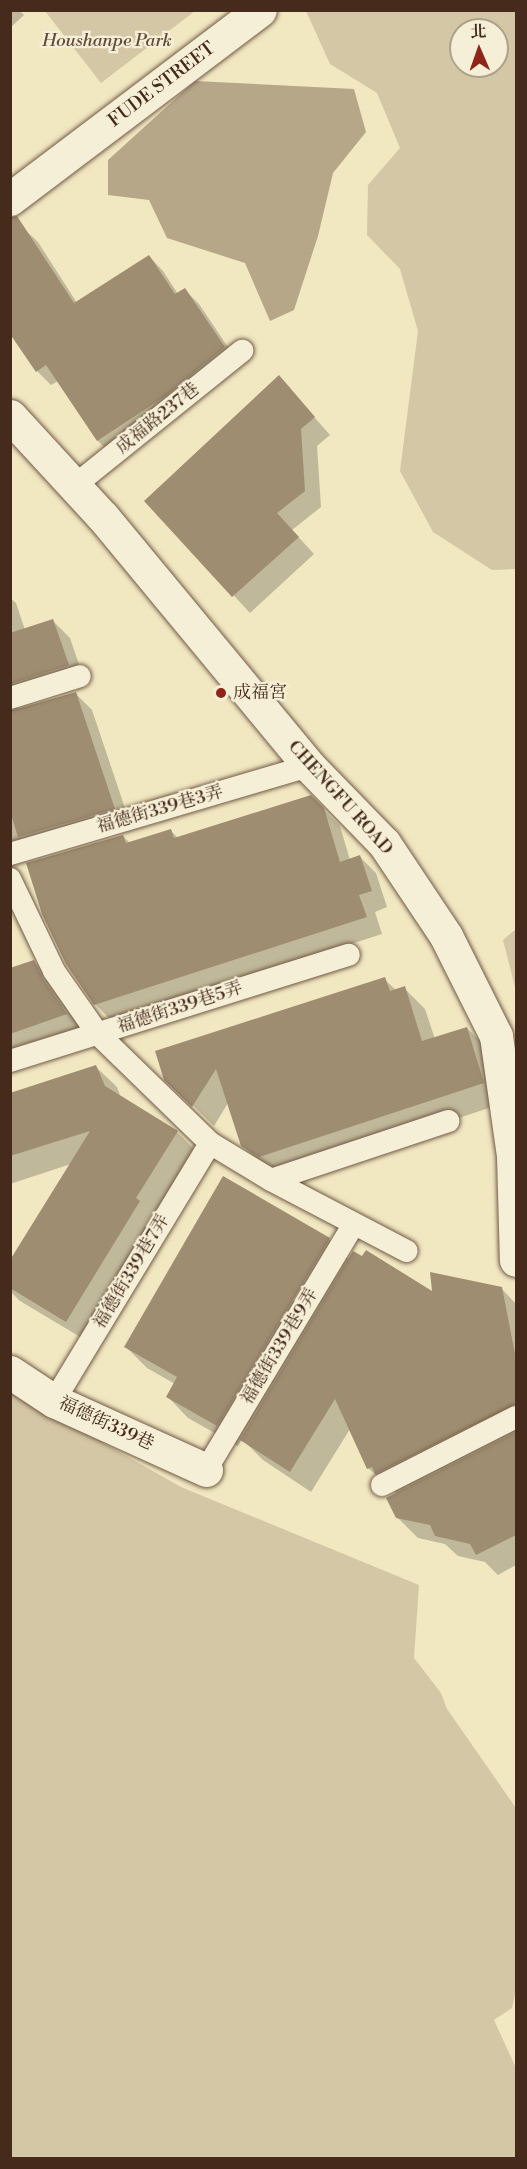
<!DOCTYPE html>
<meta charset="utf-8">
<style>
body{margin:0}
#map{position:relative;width:527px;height:2169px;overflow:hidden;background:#f1e7c1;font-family:"Libre Bodoni","Noto Serif TC",serif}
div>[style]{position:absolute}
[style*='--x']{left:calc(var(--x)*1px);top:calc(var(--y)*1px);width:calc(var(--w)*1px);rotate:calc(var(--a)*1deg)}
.green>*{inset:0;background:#d4c7a5}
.water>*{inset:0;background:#b7a789}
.shadow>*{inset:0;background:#0003}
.building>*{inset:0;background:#9f8d72}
.roads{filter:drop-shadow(0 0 2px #715a46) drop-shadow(0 0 2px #715a46)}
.lane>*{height:22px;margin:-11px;padding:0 11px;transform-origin:11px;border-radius:11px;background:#f6efd7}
.street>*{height:33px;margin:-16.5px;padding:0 16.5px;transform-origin:16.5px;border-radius:16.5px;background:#f6efd7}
.dots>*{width:16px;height:16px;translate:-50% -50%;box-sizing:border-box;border:3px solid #f6efd7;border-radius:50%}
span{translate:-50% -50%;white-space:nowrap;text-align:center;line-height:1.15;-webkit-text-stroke:4.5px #f6efd7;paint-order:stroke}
.park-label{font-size:18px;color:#624a38;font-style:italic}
.street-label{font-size:18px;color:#462b1d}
.poi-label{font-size:18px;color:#462b1d}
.left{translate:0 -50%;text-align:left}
.frame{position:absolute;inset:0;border:12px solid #462b1d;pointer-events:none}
.north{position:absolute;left:449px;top:18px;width:60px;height:60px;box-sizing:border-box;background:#f6efd7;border:2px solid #b0a18d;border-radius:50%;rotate:358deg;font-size:16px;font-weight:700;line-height:24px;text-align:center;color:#462b1d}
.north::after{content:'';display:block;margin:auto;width:21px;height:27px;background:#8f2418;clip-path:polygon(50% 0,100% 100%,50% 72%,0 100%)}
</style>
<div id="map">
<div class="green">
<i style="clip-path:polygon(45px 11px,195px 11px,101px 83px)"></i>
<i style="clip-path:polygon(evenodd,306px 11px,516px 11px,516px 569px,492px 570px,433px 532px,400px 471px,418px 331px,400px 269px,367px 235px,368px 185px,400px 148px,377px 93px,330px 64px,306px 11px,461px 30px,497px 30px,497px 66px,461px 66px,461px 30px)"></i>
<i style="clip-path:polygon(516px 929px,516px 991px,503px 940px)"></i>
<i style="clip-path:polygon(10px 1390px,181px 1487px,419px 1585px,414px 1658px,441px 1693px,447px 1709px,516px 1808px,516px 1990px,512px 2008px,494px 2020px,516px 2068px,516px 2158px,11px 2158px)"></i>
</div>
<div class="water">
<i style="clip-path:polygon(195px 81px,354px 89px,366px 132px,333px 173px,318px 236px,294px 310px,270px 321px,245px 263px,167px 238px,149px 200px,108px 195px,108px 160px)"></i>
</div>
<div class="shadow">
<i style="clip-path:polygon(10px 10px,19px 10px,24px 15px,10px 28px)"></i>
<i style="clip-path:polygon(23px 228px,38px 242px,77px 303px,149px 256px,163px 271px,178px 294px,185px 290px,199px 304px,238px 362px,112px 455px,98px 441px,58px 381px,51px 385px,37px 371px)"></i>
<i style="clip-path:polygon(279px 377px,330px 435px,317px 446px,321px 507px,292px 530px,314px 554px,250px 613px,146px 501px)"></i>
<i style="clip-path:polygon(10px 598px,16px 603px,25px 630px,53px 621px,70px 638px,85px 682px,23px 702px,13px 713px,75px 693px,92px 710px,131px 826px,10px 849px)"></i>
<i style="clip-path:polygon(311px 797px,340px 826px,350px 860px,360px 857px,376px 873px,387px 907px,375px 912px,382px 934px,112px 1021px,95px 1004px,123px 836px,130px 843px,171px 831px,178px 838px)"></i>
<i style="clip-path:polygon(34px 962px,51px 979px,83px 1031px,10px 1055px,10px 966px,12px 969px)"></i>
<i style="clip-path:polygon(384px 979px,396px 990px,404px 988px,425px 1009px,435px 1039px,467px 1028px,488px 1049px,504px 1103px,280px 1177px,264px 1167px,242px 1145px,228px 1103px,214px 1126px,166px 1079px)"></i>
<i style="clip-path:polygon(96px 1067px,117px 1087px,121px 1098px,177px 1132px,198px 1153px,87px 1341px,20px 1301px,10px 1291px,10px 1262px,71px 1164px,10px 1184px,10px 1094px)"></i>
<i style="clip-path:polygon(329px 1239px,350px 1260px,434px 1294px,501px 1288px,516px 1304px,516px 1565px,498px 1575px,485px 1562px,458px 1556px,445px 1544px,418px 1538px,397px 1517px,397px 1494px,368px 1468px,350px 1429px,311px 1492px,263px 1460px,242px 1439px,238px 1446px,188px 1418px,168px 1397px,175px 1384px,147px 1368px,126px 1347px)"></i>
</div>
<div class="building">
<i style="clip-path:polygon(17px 216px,74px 303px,149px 255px,175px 294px,185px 288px,225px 347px,164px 397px,97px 441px,46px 365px,36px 372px,10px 334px,10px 217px)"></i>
<i style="clip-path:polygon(279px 375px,315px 417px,301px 429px,305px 491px,277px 513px,299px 537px,232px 597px,144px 501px)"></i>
<i style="clip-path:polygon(53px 619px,69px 665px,10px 684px,10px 633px)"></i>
<i style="clip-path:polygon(76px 692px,115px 809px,18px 837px,10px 811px,10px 711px)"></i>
<i style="clip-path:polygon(311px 795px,324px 808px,340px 862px,360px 855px,372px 891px,359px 895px,367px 917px,94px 1005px,66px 964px,42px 914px,26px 863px,123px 835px,126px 843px,171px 829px,174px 838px)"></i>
<i style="clip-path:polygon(34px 960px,43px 979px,67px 1014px,10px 1034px,10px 968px)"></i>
<i style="clip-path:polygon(385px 977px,390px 991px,405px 986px,422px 1041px,467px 1027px,484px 1083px,259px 1157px,241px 1146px,216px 1069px,192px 1107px,164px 1080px,155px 1051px)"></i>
<i style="clip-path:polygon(96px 1065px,105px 1086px,178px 1131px,136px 1198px,140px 1201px,66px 1322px,10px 1288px,10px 1260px,90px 1131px,10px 1156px,10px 1093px)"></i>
<i style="clip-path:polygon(223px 1176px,330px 1238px,217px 1426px,166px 1397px,177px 1377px,124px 1347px)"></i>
<i style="clip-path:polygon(366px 1250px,432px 1291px,430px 1272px,502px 1287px,516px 1359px,516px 1404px,375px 1474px,372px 1467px,367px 1469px,335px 1399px,290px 1472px,240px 1440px,353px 1251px,362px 1256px)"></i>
<i style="clip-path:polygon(516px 1432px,516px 1535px,476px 1555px,470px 1544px,435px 1536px,430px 1525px,396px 1518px,386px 1498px)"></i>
</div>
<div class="roads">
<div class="lane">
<i style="--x:74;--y:486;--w:216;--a:-38.8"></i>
<i style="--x:10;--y:698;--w:73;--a:-17.4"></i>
<i style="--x:10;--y:854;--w:312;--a:-16.4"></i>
<i style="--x:10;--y:879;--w:102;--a:64.4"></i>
<i style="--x:54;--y:971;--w:77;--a:55.1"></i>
<i style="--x:98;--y:1034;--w:156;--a:44.2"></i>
<i style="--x:210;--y:1143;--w:71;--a:31.2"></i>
<i style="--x:271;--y:1180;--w:153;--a:27.6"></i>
<i style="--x:10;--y:1061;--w:355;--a:-17.4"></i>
<i style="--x:271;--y:1180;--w:187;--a:-18.4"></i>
<i style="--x:54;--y:1401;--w:301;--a:-58.8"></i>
<i style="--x:206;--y:1470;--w:287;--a:-59"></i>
<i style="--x:382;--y:1485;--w:150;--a:-26.9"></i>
</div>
<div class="street">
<i style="--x:10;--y:199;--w:313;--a:-37.1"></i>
<i style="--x:10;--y:416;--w:137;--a:47.4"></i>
<i style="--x:103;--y:517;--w:323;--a:50.4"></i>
<i style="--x:309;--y:766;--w:107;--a:45.8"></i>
<i style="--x:384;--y:843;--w:112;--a:56.3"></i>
<i style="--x:446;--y:936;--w:112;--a:63.4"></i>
<i style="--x:496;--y:1036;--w:120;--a:81.9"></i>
<i style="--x:513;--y:1155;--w:105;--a:88.4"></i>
<i style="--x:10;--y:1372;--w:53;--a:33.4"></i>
<i style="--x:54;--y:1401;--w:167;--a:24.4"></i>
</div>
</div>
<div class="dots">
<i style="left:221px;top:693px;background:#8f2418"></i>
</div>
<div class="park-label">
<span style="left:107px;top:41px">Houshanpe Park</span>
</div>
<div class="street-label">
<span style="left:162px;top:85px;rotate:-37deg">FUDE STREET</span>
<span style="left:158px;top:419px;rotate:-39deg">成福路237巷</span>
<span style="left:340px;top:798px;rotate:48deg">CHENGFU ROAD</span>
<span style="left:160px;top:810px;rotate:-16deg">福德街339巷3弄</span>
<span style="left:180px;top:1008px;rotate:-18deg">福德街339巷5弄</span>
<span style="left:132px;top:1272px;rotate:-59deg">福德街339巷7弄</span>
<span style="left:280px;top:1347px;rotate:-59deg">福德街339巷9弄</span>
<span style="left:106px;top:1424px;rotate:25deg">福德街339巷</span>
</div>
<div class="poi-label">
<span class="left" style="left:233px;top:693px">成福宮</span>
</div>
<div class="frame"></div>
<div class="north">北</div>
</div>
